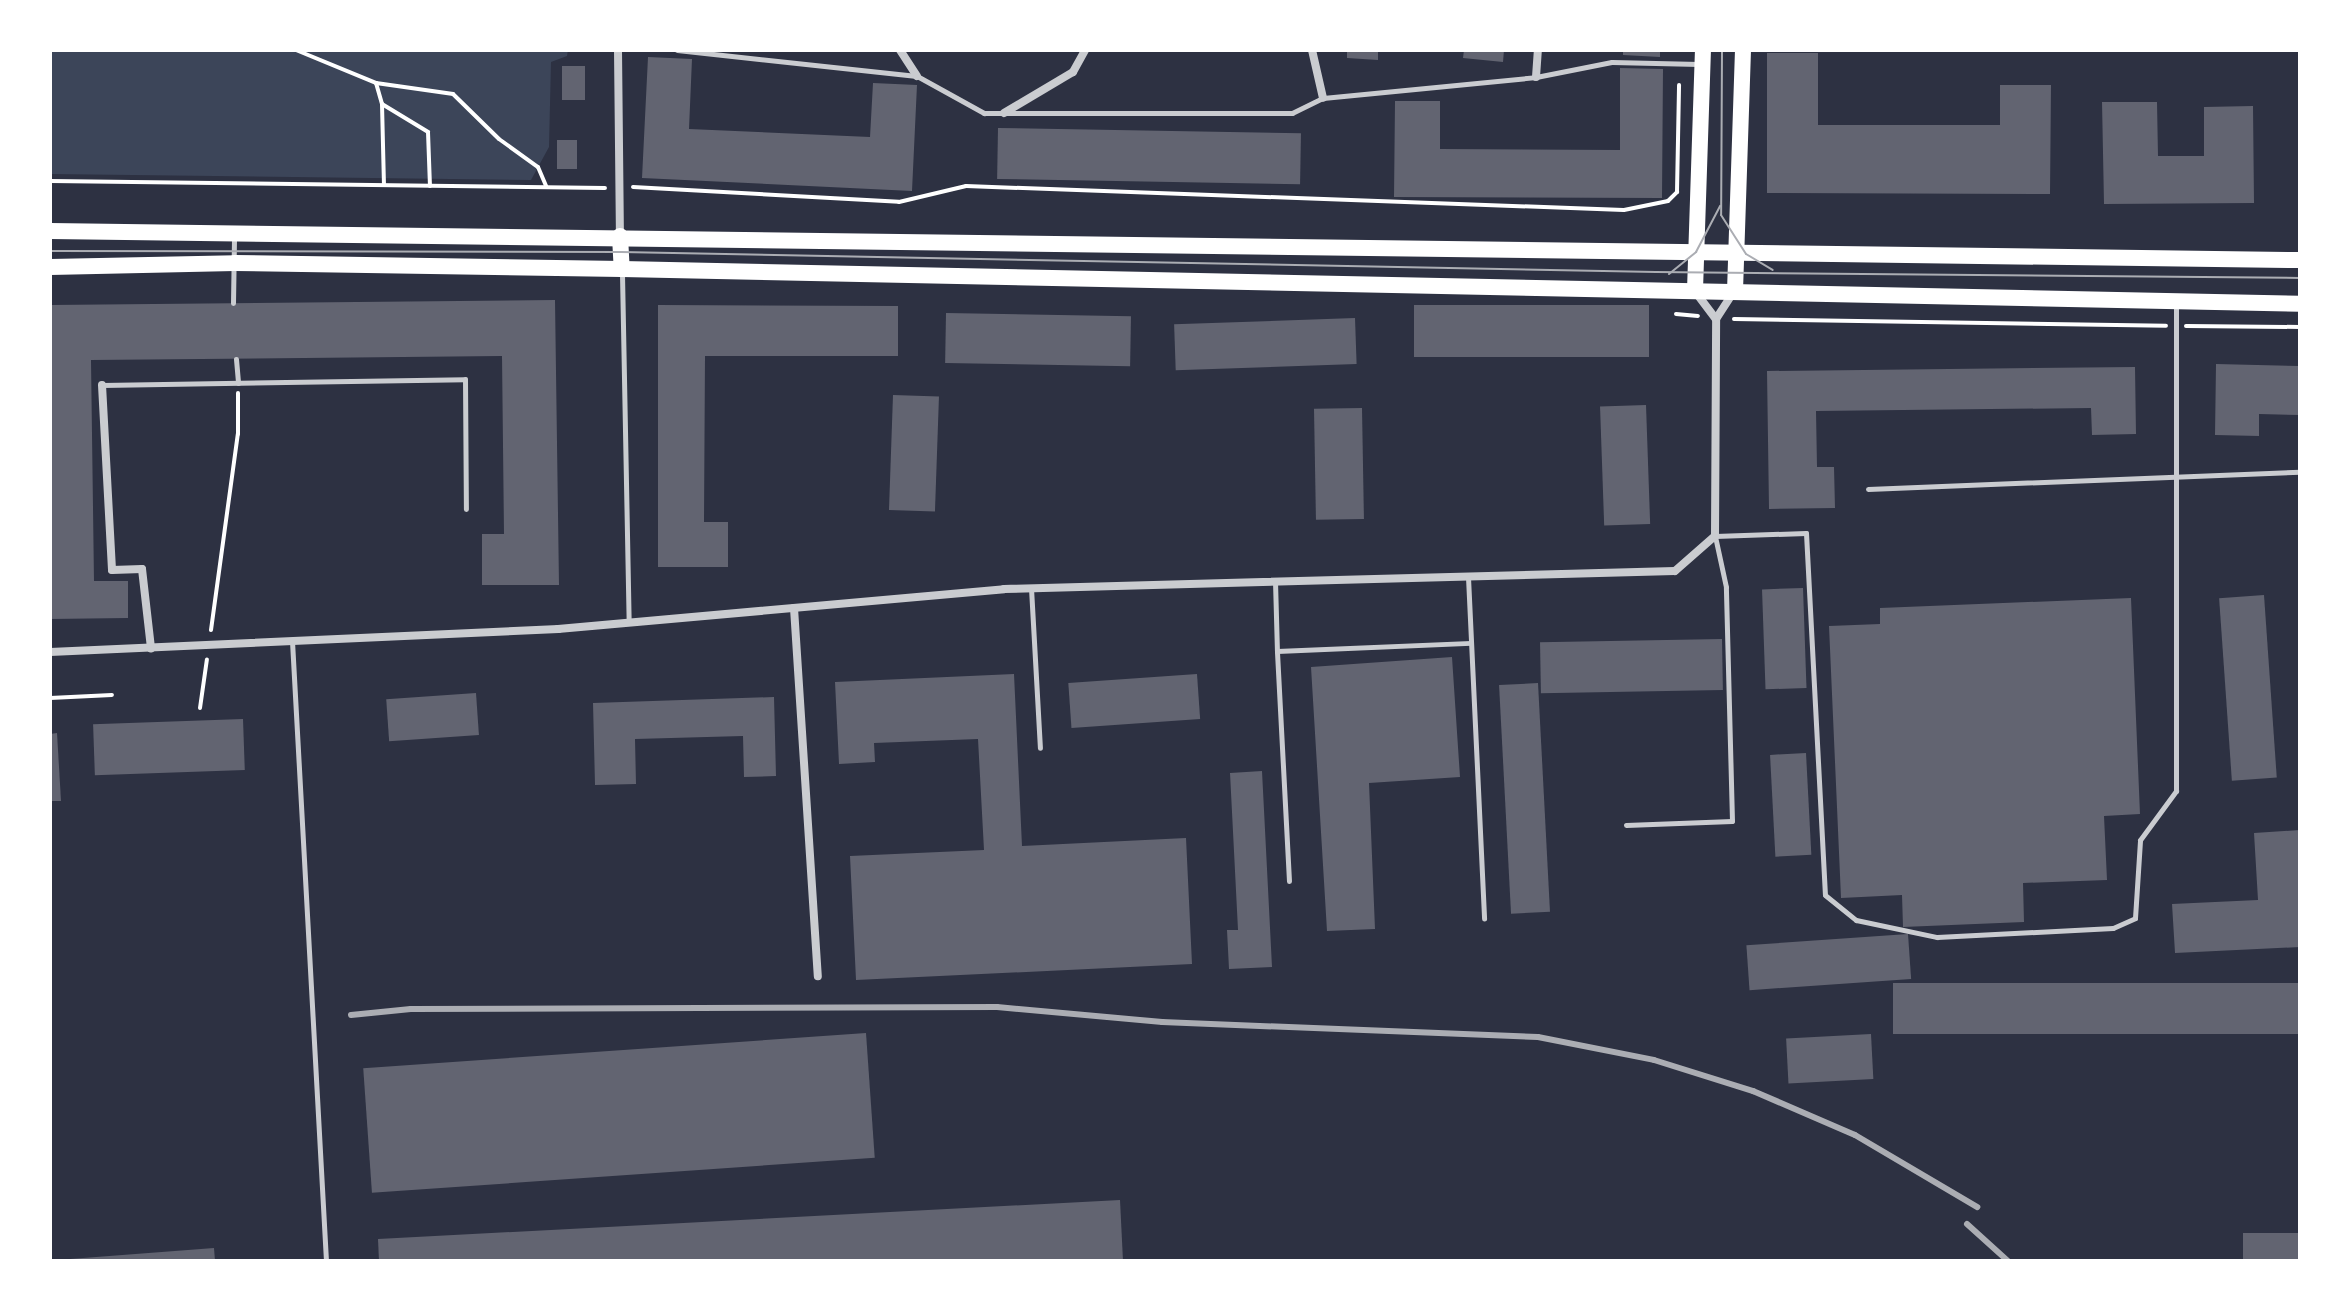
<!DOCTYPE html>
<style>
body{margin:0}
#map{position:relative;width:2350px;height:1311px;overflow:hidden;background:#2d3142;font-family:Helvetica,sans-serif}
div>[style]{position:absolute}
[style*='--x']{left:calc(var(--x)*1px);top:calc(var(--y)*1px);width:calc(var(--w)*1px);rotate:calc(var(--a)*1deg)}
.green>*{inset:0;background:#3c4559}
.building>*{inset:0;background:#626471;transform-origin:0 0}
.path>*{height:4px;margin:-2px;padding:0 2px;transform-origin:2px;border-radius:2px;background:#fff}
.service>*{height:5px;margin:-2.5px;padding:0 2.5px;transform-origin:2.5px;border-radius:2.5px;background:#caccd0}
.minor>*{height:8px;margin:-4px;padding:0 4px;transform-origin:4px;border-radius:4px;background:#caccd0}
.secondary>*{height:16px;margin:-8px;padding:0 8px;transform-origin:8px;border-radius:8px;background:#fff}
.tram>*{height:2px;margin:-1px;padding:0 1px;transform-origin:1px;border-radius:1px;background:#abadb3}
.rail>*{height:6px;margin:-3px;padding:0 3px;transform-origin:3px;border-radius:3px;background:#abadb3}
span{translate:-50% -50%;white-space:nowrap;text-align:center;line-height:1.15;-webkit-text-stroke:6px #fff;paint-order:stroke}
.frame{position:absolute;inset:0;border:52px solid #fff;pointer-events:none}
</style>
<div id="map">
<div class="green">
<i style="clip-path:polygon(50px 50px,568px 50px,567px 56px,551px 62px,549px 147px,531px 180px,50px 174px)"></i>
</div>
<div class="building">
<i style="clip-path:polygon(1347px 50px,1378px 50px,1378px 60px,1347px 58px)"></i>
<i style="clip-path:polygon(1464px 50px,1504px 50px,1503px 62px,1463px 58px)"></i>
<i style="clip-path:polygon(1623px 50px,1660px 50px,1660px 57px,1623px 55px)"></i>
<i style="clip-path:polygon(1767px 53px,1818px 53px,1818px 125px,2000px 125px,2000px 85px,2051px 85px,2050px 194px,1767px 193px)"></i>
<i style="clip-path:polygon(648px 57px,692px 59px,689px 129px,870px 137px,873px 83px,917px 85px,912px 191px,642px 178px)"></i>
<i style="left:562px;top:66px;width:23px;height:34px"></i>
<i style="clip-path:polygon(1620px 68px,1663px 69px,1662px 198px,1394px 197px,1395px 101px,1440px 101px,1440px 149px,1620px 150px)"></i>
<i style="clip-path:polygon(2102px 102px,2157px 102px,2158px 156px,2204px 156px,2204px 107px,2253px 106px,2254px 203px,2104px 204px)"></i>
<i style="left:998px;top:128px;width:303px;height:51px;rotate:1deg"></i>
<i style="left:557px;top:140px;width:20px;height:29px"></i>
<i style="clip-path:polygon(555px 300px,559px 585px,482px 585px,482px 534px,504px 534px,502px 356px,91px 360px,94px 581px,128px 581px,128px 618px,50px 619px,50px 305px)"></i>
<i style="clip-path:polygon(658px 305px,898px 306px,898px 356px,705px 356px,704px 522px,728px 522px,728px 567px,658px 567px)"></i>
<i style="left:1414px;top:305px;width:235px;height:52px"></i>
<i style="left:946px;top:313px;width:185px;height:50px;rotate:1deg"></i>
<i style="left:1355px;top:318px;width:46px;height:181px;rotate:88deg"></i>
<i style="clip-path:polygon(2216px 364px,2300px 366px,2300px 415px,2259px 414px,2259px 436px,2215px 435px)"></i>
<i style="clip-path:polygon(2135px 367px,2136px 434px,2092px 435px,2091px 408px,1816px 411px,1817px 467px,1834px 467px,1835px 508px,1769px 509px,1767px 371px)"></i>
<i style="left:893px;top:395px;width:46px;height:115px;rotate:2deg"></i>
<i style="left:1646px;top:405px;width:119px;height:46px;rotate:88deg"></i>
<i style="left:1362px;top:408px;width:111px;height:48px;rotate:89deg"></i>
<i style="left:1803px;top:588px;width:100px;height:41px;rotate:88deg"></i>
<i style="left:2264px;top:595px;width:183px;height:45px;rotate:86deg"></i>
<i style="clip-path:polygon(2131px 598px,2140px 814px,2104px 816px,2107px 880px,2023px 883px,2024px 922px,1903px 927px,1902px 895px,1841px 898px,1829px 626px,1880px 624px,1880px 608px)"></i>
<i style="left:1722px;top:639px;width:51px;height:182px;rotate:89deg"></i>
<i style="clip-path:polygon(1452px 657px,1460px 777px,1369px 783px,1375px 929px,1327px 931px,1311px 667px)"></i>
<i style="clip-path:polygon(1014px 674px,1022px 846px,1186px 838px,1192px 964px,856px 980px,850px 856px,984px 850px,978px 739px,874px 743px,875px 762px,839px 764px,835px 682px)"></i>
<i style="left:1197px;top:674px;width:45px;height:129px;rotate:86deg"></i>
<i style="left:1538px;top:683px;width:229px;height:39px;rotate:87deg"></i>
<i style="left:476px;top:693px;width:42px;height:90px;rotate:86deg"></i>
<i style="clip-path:polygon(774px 697px,776px 776px,744px 777px,743px 736px,635px 739px,636px 784px,595px 785px,593px 703px)"></i>
<i style="left:243px;top:719px;width:51px;height:150px;rotate:88deg"></i>
<i style="clip-path:polygon(57px 733px,61px 801px,50px 801px,50px 734px)"></i>
<i style="left:1806px;top:753px;width:102px;height:36px;rotate:87deg"></i>
<i style="clip-path:polygon(1262px 771px,1272px 967px,1229px 969px,1227px 930px,1238px 930px,1230px 773px)"></i>
<i style="clip-path:polygon(2300px 830px,2300px 947px,2175px 953px,2172px 904px,2258px 900px,2254px 833px)"></i>
<i style="left:1908px;top:934px;width:45px;height:162px;rotate:86deg"></i>
<i style="left:2300px;top:983px;width:51px;height:407px;rotate:90deg"></i>
<i style="left:866px;top:1033px;width:125px;height:504px;rotate:86deg"></i>
<i style="left:1871px;top:1034px;width:45px;height:85px;rotate:87deg"></i>
<i style="clip-path:polygon(1120px 1200px,1123px 1261px,379px 1261px,378px 1239px)"></i>
<i style="left:2243px;top:1233px;width:57px;height:28px"></i>
<i style="clip-path:polygon(214px 1248px,215px 1261px,71px 1261px,70px 1259px)"></i>
</div>
<div class="path">
<i style="--x:296;--y:50;--w:87;--a:22.4"></i>
<i style="--x:376;--y:83;--w:22;--a:74"></i>
<i style="--x:382;--y:104;--w:81;--a:88.6"></i>
<i style="--x:376;--y:83;--w:78;--a:8.1"></i>
<i style="--x:453;--y:94;--w:64;--a:44.4"></i>
<i style="--x:499;--y:139;--w:48;--a:35.7"></i>
<i style="--x:538;--y:167;--w:21;--a:67"></i>
<i style="--x:382;--y:104;--w:54;--a:31.3"></i>
<i style="--x:428;--y:132;--w:54;--a:87.9"></i>
<i style="--x:50;--y:181;--w:555;--a:0.72"></i>
<i style="--x:633;--y:187;--w:266;--a:3.2"></i>
<i style="--x:899;--y:202;--w:69;--a:-13.4"></i>
<i style="--x:966;--y:186;--w:658;--a:2.09"></i>
<i style="--x:1624;--y:210;--w:45;--a:-11.6"></i>
<i style="--x:1668;--y:201;--w:13;--a:-45"></i>
<i style="--x:1677;--y:192;--w:107;--a:-88.9"></i>
<i style="--x:1676;--y:314;--w:22;--a:5"></i>
<i style="--x:1734;--y:319;--w:432;--a:0.9"></i>
<i style="--x:2186;--y:326;--w:114;--a:0.5"></i>
<i style="--x:211;--y:630;--w:198;--a:-82.2"></i>
<i style="--x:238;--y:434;--w:41;--a:-90"></i>
<i style="--x:50;--y:698;--w:62;--a:-2.8"></i>
<i style="--x:200;--y:708;--w:49;--a:-81.9"></i>
</div>
<div class="service">
<i style="--x:677;--y:50;--w:241;--a:6.2"></i>
<i style="--x:917;--y:76;--w:77;--a:28.9"></i>
<i style="--x:984;--y:113;--w:308;--a:0"></i>
<i style="--x:1292;--y:113;--w:34;--a:-26"></i>
<i style="--x:1323;--y:98;--w:214;--a:-5.6"></i>
<i style="--x:1536;--y:77;--w:77;--a:-11.2"></i>
<i style="--x:1612;--y:62;--w:87;--a:1.3"></i>
<i style="--x:622;--y:274;--w:349;--a:88.9"></i>
<i style="--x:233;--y:303;--w:65;--a:-89.1"></i>
<i style="--x:236;--y:359;--w:24;--a:85"></i>
<i style="--x:102;--y:385;--w:363;--a:-0.9"></i>
<i style="--x:465;--y:379;--w:130;--a:89.6"></i>
<i style="--x:1868;--y:489;--w:432;--a:-2.3"></i>
<i style="--x:1468;--y:577;--w:342;--a:87.3"></i>
<i style="--x:1275;--y:581;--w:70;--a:88.4"></i>
<i style="--x:1031;--y:588;--w:160;--a:86.8"></i>
<i style="--x:292;--y:641;--w:621;--a:86.86"></i>
<i style="--x:1626;--y:825;--w:106;--a:-2.2"></i>
<i style="--x:1732;--y:821;--w:234;--a:-91.5"></i>
<i style="--x:1726;--y:587;--w:52;--a:-102.2"></i>
<i style="--x:1715;--y:536;--w:91;--a:-1.9"></i>
<i style="--x:1806;--y:533;--w:362;--a:87"></i>
<i style="--x:1825;--y:895;--w:40;--a:39"></i>
<i style="--x:1856;--y:920;--w:83;--a:11.9"></i>
<i style="--x:1937;--y:937;--w:176;--a:-2.9"></i>
<i style="--x:2113;--y:928;--w:24;--a:-24"></i>
<i style="--x:2135;--y:918;--w:78;--a:-86.3"></i>
<i style="--x:2140;--y:840;--w:61;--a:-53.7"></i>
<i style="--x:2176;--y:791;--w:487;--a:-90"></i>
<i style="--x:1289;--y:881;--w:230;--a:-93"></i>
<i style="--x:1277;--y:651;--w:194;--a:-2.4"></i>
</div>
<div class="minor">
<i style="--x:618;--y:50;--w:186;--a:89.4"></i>
<i style="--x:900;--y:50;--w:31;--a:57"></i>
<i style="--x:1312;--y:50;--w:49;--a:77.1"></i>
<i style="--x:1536;--y:77;--w:27;--a:-86"></i>
<i style="--x:1004;--y:113;--w:80;--a:-30.7"></i>
<i style="--x:1073;--y:72;--w:25;--a:-61"></i>
<i style="--x:1697;--y:294;--w:31;--a:53"></i>
<i style="--x:102;--y:385;--w:185;--a:86.9"></i>
<i style="--x:112;--y:570;--w:30;--a:-2"></i>
<i style="--x:142;--y:569;--w:80;--a:83.5"></i>
<i style="--x:794;--y:608;--w:369;--a:86.3"></i>
<i style="--x:50;--y:652;--w:509;--a:-2.59"></i>
<i style="--x:558;--y:629;--w:448;--a:-5.1"></i>
<i style="--x:1004;--y:589;--w:671;--a:-1.54"></i>
<i style="--x:1675;--y:571;--w:53;--a:-41.2"></i>
<i style="--x:1715;--y:536;--w:217;--a:-89.7"></i>
<i style="--x:1716;--y:319;--w:33;--a:-57"></i>
</div>
<div class="secondary">
<i style="--x:50;--y:231;--w:2250;--a:0.74"></i>
<i style="--x:620;--y:236;--w:33;--a:87"></i>
<i style="--x:50;--y:267;--w:185;--a:-1.2"></i>
<i style="--x:235;--y:263;--w:387;--a:0.9"></i>
<i style="--x:622;--y:269;--w:1678;--a:1.19"></i>
<i style="--x:1695;--y:290;--w:240;--a:-88.1"></i>
<i style="--x:1735;--y:291;--w:241;--a:-88.1"></i>
</div>
<div class="tram">
<i style="--x:1722;--y:50;--w:165;--a:90.3"></i>
<i style="--x:1721;--y:215;--w:46;--a:57.3"></i>
<i style="--x:1746;--y:254;--w:31;--a:31"></i>
<i style="--x:50;--y:251;--w:571;--a:0.1"></i>
<i style="--x:621;--y:252;--w:1035;--a:1.11"></i>
<i style="--x:1656;--y:272;--w:644;--a:0.53"></i>
<i style="--x:1669;--y:274;--w:35;--a:-39"></i>
<i style="--x:1696;--y:252;--w:52;--a:-62.4"></i>
</div>
<div class="rail">
<i style="--x:351;--y:1015;--w:60;--a:-5.7"></i>
<i style="--x:411;--y:1009;--w:586;--a:-0.2"></i>
<i style="--x:997;--y:1007;--w:166;--a:5.2"></i>
<i style="--x:1162;--y:1022;--w:376;--a:2.3"></i>
<i style="--x:1538;--y:1037;--w:118;--a:11.2"></i>
<i style="--x:1654;--y:1060;--w:104;--a:17.4"></i>
<i style="--x:1753;--y:1091;--w:111;--a:23.3"></i>
<i style="--x:1855;--y:1135;--w:142;--a:30.5"></i>
<i style="--x:1967;--y:1224;--w:55;--a:42.1"></i>
</div>
<div class="frame"></div>
</div>
